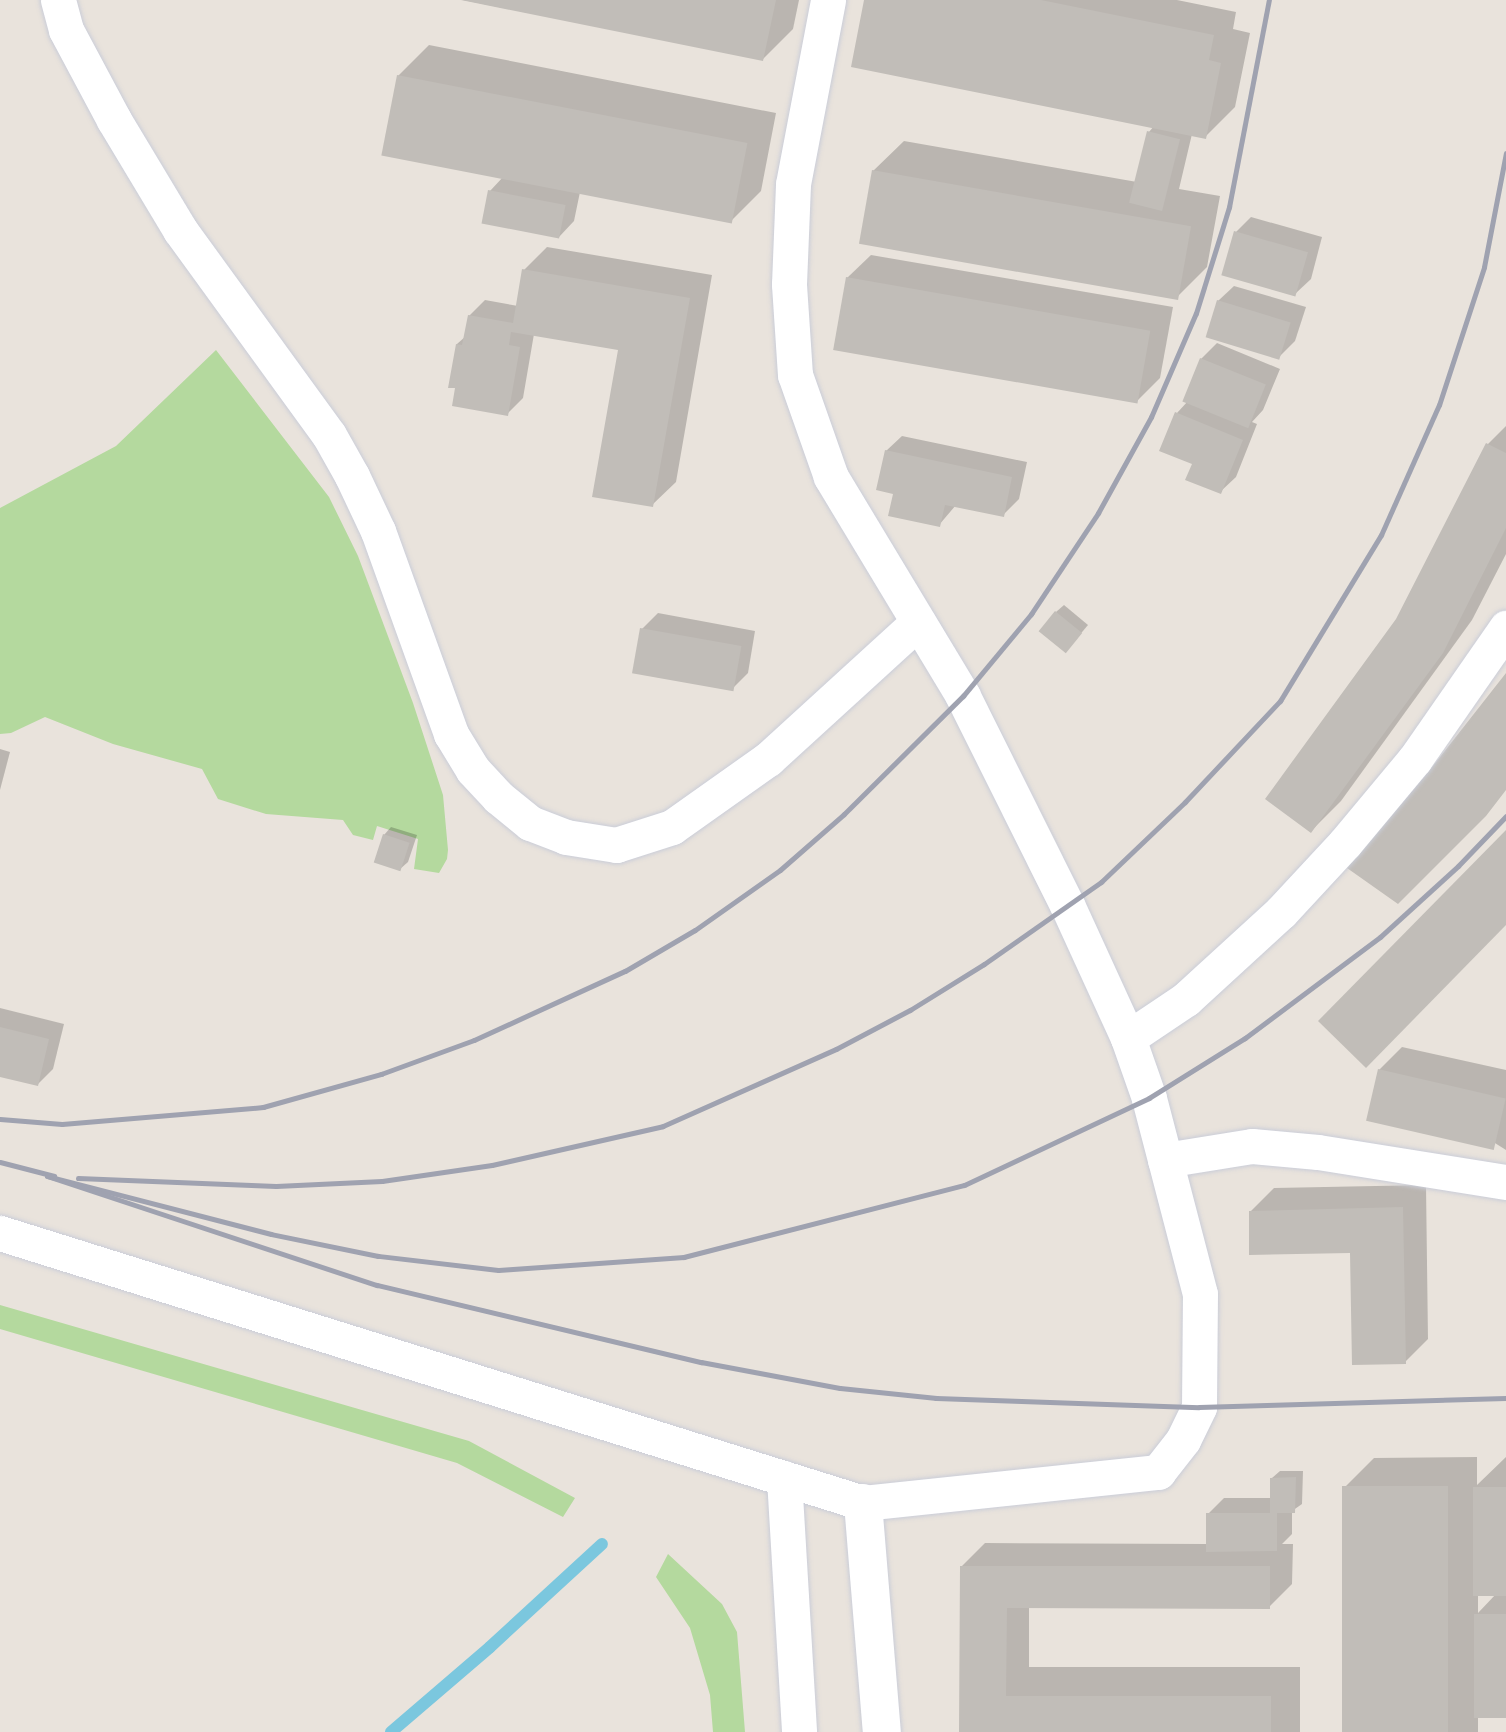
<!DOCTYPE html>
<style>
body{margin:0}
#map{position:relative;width:1506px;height:1732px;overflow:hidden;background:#e9e3dc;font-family:"Sofia Sans Condensed",sans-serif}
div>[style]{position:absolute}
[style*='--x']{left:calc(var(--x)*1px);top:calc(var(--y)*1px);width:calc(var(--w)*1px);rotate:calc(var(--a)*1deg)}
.green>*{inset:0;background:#b4d99e}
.shadow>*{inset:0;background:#0003}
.stream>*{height:12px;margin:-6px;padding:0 6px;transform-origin:6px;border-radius:6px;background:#7bc7de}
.building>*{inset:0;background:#c1bdb8;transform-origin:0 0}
.roads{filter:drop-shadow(0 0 2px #cacdd8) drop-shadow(0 0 2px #cacdd8)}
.minor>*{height:35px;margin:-17.5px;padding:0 17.5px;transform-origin:17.5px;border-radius:17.5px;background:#fff}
.tertiary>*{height:38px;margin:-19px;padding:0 19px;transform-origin:19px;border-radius:19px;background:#fff}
.rail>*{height:5px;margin:-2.5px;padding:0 2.5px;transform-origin:2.5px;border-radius:2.5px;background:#9fa2b0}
span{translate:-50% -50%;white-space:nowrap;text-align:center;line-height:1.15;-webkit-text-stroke:6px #fff;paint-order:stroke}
</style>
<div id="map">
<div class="green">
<i style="clip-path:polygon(216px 350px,329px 497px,358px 556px,413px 703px,443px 795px,448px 850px,447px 859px,439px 873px,414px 869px,418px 839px,377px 826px,373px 840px,353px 835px,343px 820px,266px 814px,218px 799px,202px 769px,113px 744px,45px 717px,11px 733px,0 734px,0 508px,116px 446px)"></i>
<i style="clip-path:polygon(0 1305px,469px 1441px,575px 1498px,563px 1517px,457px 1463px,0 1329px)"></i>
<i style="clip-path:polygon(668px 1554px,722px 1604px,737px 1632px,745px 1732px,713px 1732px,710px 1695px,690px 1628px,656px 1577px)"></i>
</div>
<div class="shadow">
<i style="clip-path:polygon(463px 0,799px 0,793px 29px,763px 59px)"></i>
<i style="clip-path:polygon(866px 0,1177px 0,1236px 12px,1233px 29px,1250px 33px,1235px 107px,1205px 137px,1192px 134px,1179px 189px,1220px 196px,1207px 267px,1177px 297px,873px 171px,904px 141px,1137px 182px,1149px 132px,1154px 126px)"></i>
<i style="clip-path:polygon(429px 45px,776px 113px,761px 191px,731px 221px,580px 192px,574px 221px,559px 237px,490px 191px,503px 177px,398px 76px)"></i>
<i style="clip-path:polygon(1251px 217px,1322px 237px,1311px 279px,1295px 294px,1236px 232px)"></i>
<i style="clip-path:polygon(547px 247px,712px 275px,676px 482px,652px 505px,620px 348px,534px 334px,523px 398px,507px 414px,457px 387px,457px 344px,466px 336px,469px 316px,485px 300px,518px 306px,524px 270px)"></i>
<i style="clip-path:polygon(871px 255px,1173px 307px,1160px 378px,1137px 401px,847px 278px)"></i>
<i style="clip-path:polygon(1234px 286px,1306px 307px,1295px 341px,1280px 356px,1218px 301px)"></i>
<i style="clip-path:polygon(1217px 343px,1280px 369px,1263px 410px,1252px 422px,1257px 424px,1236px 477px,1220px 492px,1194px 463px,1177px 413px,1188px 401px,1201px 359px)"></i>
<i style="clip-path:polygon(1506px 426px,1506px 554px,1472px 620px,1341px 801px,1311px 831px,1398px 620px,1488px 444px)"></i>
<i style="clip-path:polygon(902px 436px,1027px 462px,1019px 499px,1003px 515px,956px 505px,939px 525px,895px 493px,886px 451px)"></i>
<i style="clip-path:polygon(1064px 605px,1088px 625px,1072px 644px,1056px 612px)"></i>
<i style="clip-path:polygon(658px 613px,755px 631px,748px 673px,732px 689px,642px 629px)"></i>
<i style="clip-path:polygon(0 749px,10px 752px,0 790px)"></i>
<i style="clip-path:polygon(391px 827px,417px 835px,408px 862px,400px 869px,384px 835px)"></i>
<i style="clip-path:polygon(0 1008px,64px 1024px,53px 1069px,38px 1084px,0 1075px)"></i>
<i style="clip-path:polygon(1402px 1047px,1506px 1070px,1506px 1150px,1379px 1070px)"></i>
<i style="clip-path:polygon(1426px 1185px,1428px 1339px,1405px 1362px,1351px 1251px,1250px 1212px,1274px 1188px)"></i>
<i style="clip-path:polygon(evenodd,1477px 1457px,1477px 1485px,1506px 1457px,1506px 1716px,1478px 1716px,1478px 1732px,1345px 1732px,1344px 1488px,1374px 1458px,1477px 1457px,1478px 1594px,1496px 1594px,1478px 1613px,1478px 1594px)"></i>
<i style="clip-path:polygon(1280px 1471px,1303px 1471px,1302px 1504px,1292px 1511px,1292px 1534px,1282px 1544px,1293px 1544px,1292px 1584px,1269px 1607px,1029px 1607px,1029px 1667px,1300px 1667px,1300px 1732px,960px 1732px,961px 1567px,985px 1543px,1208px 1544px,1208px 1514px,1224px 1498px,1272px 1498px,1272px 1478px)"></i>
</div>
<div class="stream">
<i style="--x:391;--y:1732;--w:130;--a:-40.6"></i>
<i style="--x:490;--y:1647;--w:152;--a:-42.6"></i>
</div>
<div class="building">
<i style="clip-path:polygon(461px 0,776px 0,763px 61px)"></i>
<i style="clip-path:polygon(864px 0,1041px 0,1214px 35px,1209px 60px,1221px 63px,1206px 139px,851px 67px)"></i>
<i style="left:397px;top:75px;width:357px;height:82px;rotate:11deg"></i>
<i style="left:1147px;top:131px;width:34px;height:74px;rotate:14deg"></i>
<i style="left:872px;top:170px;width:324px;height:75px;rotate:10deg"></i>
<i style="left:488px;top:190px;width:79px;height:34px;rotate:11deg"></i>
<i style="left:1234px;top:231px;width:77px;height:46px;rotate:16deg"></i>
<i style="clip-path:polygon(522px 269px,690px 298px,653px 507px,592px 497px,618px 350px,511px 332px,509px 345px,520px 347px,508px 416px,452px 406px,455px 388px,448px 388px,456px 344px,462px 345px,468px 315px,513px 323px)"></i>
<i style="left:846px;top:277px;width:309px;height:74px;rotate:10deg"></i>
<i style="left:1217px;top:300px;width:77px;height:39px;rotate:17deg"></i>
<i style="left:1200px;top:358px;width:71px;height:47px;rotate:22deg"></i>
<i style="clip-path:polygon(1175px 412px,1243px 440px,1221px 494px,1185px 480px,1192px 464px,1159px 451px)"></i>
<i style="clip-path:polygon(1486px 443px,1506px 453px,1506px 528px,1443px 653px,1311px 833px,1265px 799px,1396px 619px)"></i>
<i style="clip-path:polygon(885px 450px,1012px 477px,1004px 517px,945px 505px,940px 527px,888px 516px,893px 494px,876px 490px)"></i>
<i style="left:1055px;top:611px;width:35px;height:26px;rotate:39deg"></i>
<i style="left:640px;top:628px;width:103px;height:46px;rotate:10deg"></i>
<i style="clip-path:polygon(1506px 673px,1506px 790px,1486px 816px,1398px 904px,1347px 868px,1429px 771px)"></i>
<i style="clip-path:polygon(1506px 830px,1506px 925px,1366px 1068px,1318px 1021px)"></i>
<i style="left:383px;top:834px;width:28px;height:30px;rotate:18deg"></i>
<i style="clip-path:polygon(0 1027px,49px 1039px,38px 1086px,0 1077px)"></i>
<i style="left:1378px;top:1069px;width:131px;height:53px;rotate:13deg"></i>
<i style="clip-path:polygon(1403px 1207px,1406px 1364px,1352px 1365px,1350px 1253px,1249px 1255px,1249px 1211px)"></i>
<i style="clip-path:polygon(1296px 1477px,1295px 1513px,1277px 1513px,1277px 1551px,1206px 1552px,1206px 1513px,1270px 1513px,1270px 1478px)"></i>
<i style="left:1448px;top:1486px;width:246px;height:106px;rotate:90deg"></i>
<i style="left:1473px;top:1487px;width:33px;height:109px"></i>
<i style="clip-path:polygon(960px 1566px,1270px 1566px,1270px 1609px,1007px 1608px,1006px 1696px,1271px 1696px,1271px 1732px,959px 1732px)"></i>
<i style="left:1474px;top:1614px;width:32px;height:104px"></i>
</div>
<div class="roads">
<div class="minor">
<i style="--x:58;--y:0;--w:31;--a:75"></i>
<i style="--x:66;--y:30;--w:102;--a:61.9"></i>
<i style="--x:114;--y:120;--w:128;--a:59"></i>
<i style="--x:180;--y:230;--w:253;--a:54"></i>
<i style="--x:329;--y:435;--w:47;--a:60.7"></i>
<i style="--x:352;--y:476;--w:61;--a:64.7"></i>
<i style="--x:378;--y:531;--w:216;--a:70.2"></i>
<i style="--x:451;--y:734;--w:42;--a:58.6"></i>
<i style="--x:473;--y:770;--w:37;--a:47"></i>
<i style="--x:498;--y:797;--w:41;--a:39.1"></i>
<i style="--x:530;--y:823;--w:39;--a:21"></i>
<i style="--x:566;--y:837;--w:51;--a:9.1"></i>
<i style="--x:616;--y:845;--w:59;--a:-17.8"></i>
<i style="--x:672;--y:827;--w:118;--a:-35.3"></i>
<i style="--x:768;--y:759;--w:203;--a:-42.4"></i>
<i style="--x:1128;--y:1038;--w:70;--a:-33.9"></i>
<i style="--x:1186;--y:999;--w:129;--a:-42.5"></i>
<i style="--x:1281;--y:912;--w:94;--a:-47.2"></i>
<i style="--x:1345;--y:843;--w:109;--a:-50.2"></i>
<i style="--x:1415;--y:759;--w:160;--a:-55.2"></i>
<i style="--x:1165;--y:1160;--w:88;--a:-9.1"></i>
<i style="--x:1252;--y:1146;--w:66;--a:5.2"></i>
<i style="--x:1318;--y:1152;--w:190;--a:9.1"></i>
<i style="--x:0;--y:1233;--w:904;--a:17.37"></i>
<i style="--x:863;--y:1503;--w:297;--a:-6"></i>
<i style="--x:1158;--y:1472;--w:41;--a:-52"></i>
<i style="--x:1183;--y:1440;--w:37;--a:-64"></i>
<i style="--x:1199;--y:1407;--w:113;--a:-89.5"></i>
<i style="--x:1200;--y:1294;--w:203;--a:-104.6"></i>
<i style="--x:1149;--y:1098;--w:64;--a:-109.3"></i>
<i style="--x:1128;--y:1038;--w:146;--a:-114.6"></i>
<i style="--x:1067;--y:905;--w:233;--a:-116.5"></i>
<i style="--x:963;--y:696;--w:256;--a:-121.1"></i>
<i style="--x:831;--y:477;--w:108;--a:-109.4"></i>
<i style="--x:795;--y:375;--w:91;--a:-93.8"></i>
<i style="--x:789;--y:284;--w:100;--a:-87.7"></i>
<i style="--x:793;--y:184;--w:187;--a:-79.2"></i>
<i style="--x:784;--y:1478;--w:254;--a:86.6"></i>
</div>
<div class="tertiary">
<i style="--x:863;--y:1503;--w:230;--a:85.3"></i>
</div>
</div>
<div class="rail">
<i style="--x:1506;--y:816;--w:69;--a:133.8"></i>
<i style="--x:1458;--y:866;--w:105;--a:137.7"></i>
<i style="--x:1380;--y:937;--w:169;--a:143.2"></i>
<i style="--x:1245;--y:1038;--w:113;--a:148"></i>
<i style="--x:1149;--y:1098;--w:204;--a:154.8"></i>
<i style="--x:964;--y:1185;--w:289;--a:165.6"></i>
<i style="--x:684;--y:1257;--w:186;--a:176"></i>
<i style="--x:498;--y:1270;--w:121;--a:-173.3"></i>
<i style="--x:378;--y:1256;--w:109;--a:-168.4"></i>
<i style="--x:271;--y:1234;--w:231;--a:-165.5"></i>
<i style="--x:47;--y:1176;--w:348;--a:18.3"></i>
<i style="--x:377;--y:1285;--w:333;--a:13.4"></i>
<i style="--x:701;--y:1362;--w:141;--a:10.6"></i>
<i style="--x:840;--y:1388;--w:97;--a:5.9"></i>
<i style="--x:936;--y:1398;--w:263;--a:2"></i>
<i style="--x:1199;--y:1407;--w:307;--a:-1.7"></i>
<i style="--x:0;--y:1119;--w:62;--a:4.6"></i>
<i style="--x:62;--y:1124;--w:202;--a:-4.8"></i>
<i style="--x:263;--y:1107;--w:123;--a:-15.6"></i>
<i style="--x:381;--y:1074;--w:99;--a:-20.1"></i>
<i style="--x:474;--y:1040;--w:166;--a:-24.6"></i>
<i style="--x:625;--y:971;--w:81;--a:-30.4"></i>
<i style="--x:695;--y:930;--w:104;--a:-35.2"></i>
<i style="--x:780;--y:870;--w:85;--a:-41.2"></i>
<i style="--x:844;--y:814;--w:168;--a:-44.8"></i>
<i style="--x:963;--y:696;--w:107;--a:-50.3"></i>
<i style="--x:1031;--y:614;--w:121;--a:-56.4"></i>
<i style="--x:1098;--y:513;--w:110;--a:-61.1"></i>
<i style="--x:1151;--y:417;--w:113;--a:-66.6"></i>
<i style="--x:1196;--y:313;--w:111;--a:-72.7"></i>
<i style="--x:1229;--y:207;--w:211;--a:-79.1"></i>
<i style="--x:0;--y:1162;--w:56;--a:14.5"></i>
<i style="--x:78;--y:1178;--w:198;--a:2.3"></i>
<i style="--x:276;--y:1186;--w:106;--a:-2.7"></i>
<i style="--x:382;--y:1181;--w:111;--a:-8.3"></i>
<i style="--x:492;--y:1165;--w:175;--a:-12.8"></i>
<i style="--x:663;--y:1126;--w:189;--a:-24"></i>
<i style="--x:836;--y:1049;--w:84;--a:-27.8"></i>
<i style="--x:910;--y:1010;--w:87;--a:-31.9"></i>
<i style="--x:984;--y:964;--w:143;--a:-35"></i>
<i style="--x:1101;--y:882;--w:116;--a:-43.6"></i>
<i style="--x:1185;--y:802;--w:139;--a:-46.8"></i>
<i style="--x:1280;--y:701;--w:194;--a:-58.7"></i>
<i style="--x:1381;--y:535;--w:142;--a:-66"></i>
<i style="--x:1439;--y:405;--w:145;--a:-71.9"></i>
<i style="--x:1484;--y:267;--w:116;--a:-79.1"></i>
</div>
</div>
